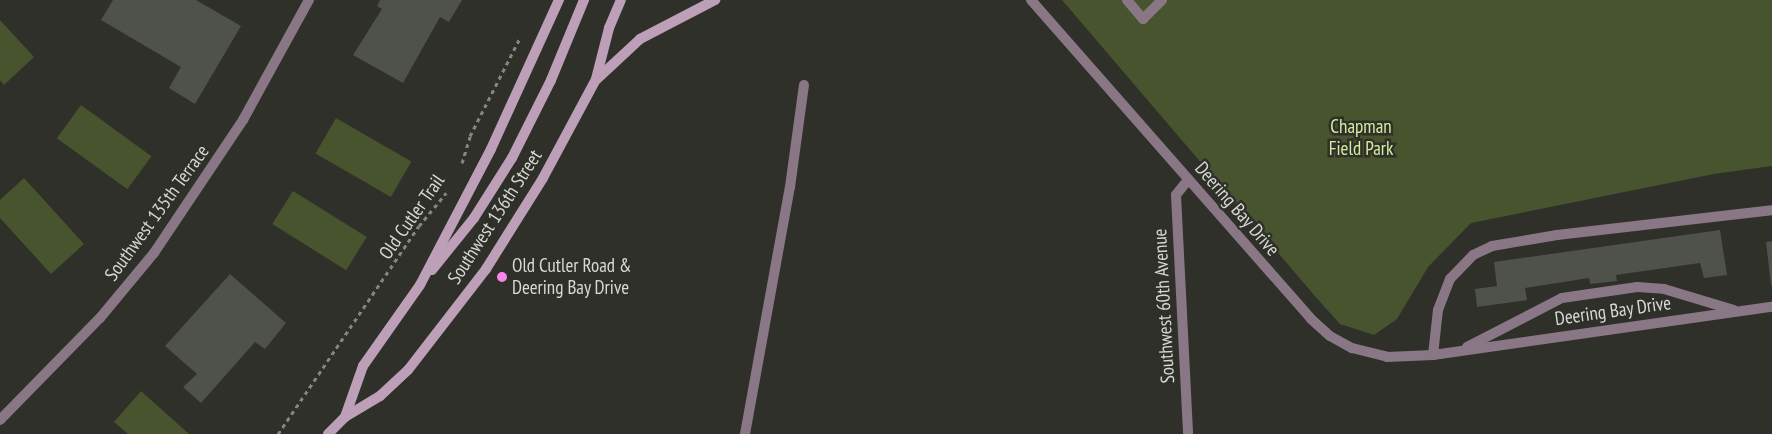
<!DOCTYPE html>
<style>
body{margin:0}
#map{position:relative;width:1772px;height:434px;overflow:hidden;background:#2e3029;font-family:"PT Sans Narrow",sans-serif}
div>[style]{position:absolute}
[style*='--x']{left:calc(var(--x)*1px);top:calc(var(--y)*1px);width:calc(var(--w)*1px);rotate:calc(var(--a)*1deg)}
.green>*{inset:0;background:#48542d;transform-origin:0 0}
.building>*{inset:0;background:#4f524a}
.path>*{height:3px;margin-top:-1.5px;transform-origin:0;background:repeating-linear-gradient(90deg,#848680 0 4px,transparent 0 8px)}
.lane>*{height:10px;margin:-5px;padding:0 5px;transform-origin:5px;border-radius:5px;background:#8a7786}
.street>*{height:10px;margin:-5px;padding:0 5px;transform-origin:5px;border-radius:5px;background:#8a7786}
.secondary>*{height:10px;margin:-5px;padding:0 5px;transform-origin:5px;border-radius:5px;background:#be9fb8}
.dots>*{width:14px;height:14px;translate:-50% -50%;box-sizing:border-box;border:2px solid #2e3029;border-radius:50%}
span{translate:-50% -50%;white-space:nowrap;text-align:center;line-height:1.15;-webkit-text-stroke:5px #2e3029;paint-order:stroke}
.park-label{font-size:19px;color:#d3ec9f}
.street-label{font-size:19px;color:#d8d9d5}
.poi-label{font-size:19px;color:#d8d9d5}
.left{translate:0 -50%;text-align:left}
</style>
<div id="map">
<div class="green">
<i style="clip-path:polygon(1062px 0,1772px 0,1772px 166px,1714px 174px,1471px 223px,1428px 267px,1397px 319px,1374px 335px,1340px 324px,1314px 295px)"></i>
<i style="clip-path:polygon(0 20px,34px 57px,4px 85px,0 80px)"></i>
<i style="left:81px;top:105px;width:87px;height:41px;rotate:36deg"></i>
<i style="left:336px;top:118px;width:87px;height:41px;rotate:30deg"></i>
<i style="clip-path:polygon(24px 178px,84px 244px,51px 274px,0 218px,0 200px)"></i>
<i style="left:293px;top:191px;width:87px;height:39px;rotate:32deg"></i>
<i style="clip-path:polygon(141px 391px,189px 434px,128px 434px,114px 422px)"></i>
</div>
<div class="building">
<i style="clip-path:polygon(113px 0,196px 0,241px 26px,195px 104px,169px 88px,181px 67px,101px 20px)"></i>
<i style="clip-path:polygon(380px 0,462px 0,449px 22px,440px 17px,403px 83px,353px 55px,382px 9px,377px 6px)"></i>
<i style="clip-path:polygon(1720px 230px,1727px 275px,1704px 278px,1700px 263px,1616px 275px,1617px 281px,1590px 284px,1589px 278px,1525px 288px,1527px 300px,1477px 307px,1475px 289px,1497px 286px,1494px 262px)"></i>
<i style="clip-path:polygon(1772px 241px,1772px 285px,1771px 285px,1766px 242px)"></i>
<i style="clip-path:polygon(230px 274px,286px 323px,265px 349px,255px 342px,201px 403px,183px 387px,197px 374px,165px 346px)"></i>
</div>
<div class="path">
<i style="--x:462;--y:163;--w:28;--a:-73"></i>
<i style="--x:470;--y:136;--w:110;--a:-63"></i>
<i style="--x:278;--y:434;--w:251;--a:-55.9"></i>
<i style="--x:419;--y:226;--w:43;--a:-50.7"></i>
</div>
<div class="lane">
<i style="--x:1127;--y:0;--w:25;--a:50"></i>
<i style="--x:1143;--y:19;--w:27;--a:-45"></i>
<i style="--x:1188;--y:180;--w:19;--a:129"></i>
<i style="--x:1176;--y:195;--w:239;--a:87.1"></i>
<i style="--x:1433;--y:355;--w:45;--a:-83.7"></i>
<i style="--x:1438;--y:310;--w:33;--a:-69"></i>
<i style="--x:1450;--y:279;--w:33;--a:-46"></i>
<i style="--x:1473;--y:255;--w:21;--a:-25"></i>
<i style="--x:1492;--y:246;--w:66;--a:-9.6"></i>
<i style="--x:1557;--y:235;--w:216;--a:-6.6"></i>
<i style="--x:745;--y:434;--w:251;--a:-79.7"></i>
<i style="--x:790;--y:187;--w:103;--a:-82.2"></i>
</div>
<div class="street">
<i style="--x:1031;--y:0;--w:424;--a:48.7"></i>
<i style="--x:1311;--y:319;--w:25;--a:42"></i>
<i style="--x:1330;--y:336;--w:25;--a:29"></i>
<i style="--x:1352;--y:348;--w:36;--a:14"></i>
<i style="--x:1387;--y:357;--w:46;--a:-2.5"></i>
<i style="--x:1433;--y:355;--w:342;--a:-8.1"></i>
<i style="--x:1467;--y:347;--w:107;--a:-27.3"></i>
<i style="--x:1562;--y:298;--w:76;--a:-8.3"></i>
<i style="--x:1637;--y:287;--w:27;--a:4"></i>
<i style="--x:1664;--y:289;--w:73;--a:16.7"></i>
<i style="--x:0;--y:420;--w:143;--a:-45.6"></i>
<i style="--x:100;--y:318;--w:85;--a:-50.3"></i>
<i style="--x:154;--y:253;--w:160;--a:-56.2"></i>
<i style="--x:243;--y:120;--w:137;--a:-61.2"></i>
</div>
<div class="secondary">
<i style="--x:597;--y:79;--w:59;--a:-42.9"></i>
<i style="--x:640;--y:39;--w:85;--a:-27.5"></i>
<i style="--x:432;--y:270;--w:67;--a:-51.1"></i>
<i style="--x:474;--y:218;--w:71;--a:-57.7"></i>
<i style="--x:512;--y:158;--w:87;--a:-63.4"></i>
<i style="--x:551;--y:80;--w:87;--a:-67.6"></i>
<i style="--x:345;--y:417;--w:54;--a:-70.6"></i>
<i style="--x:363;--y:366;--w:99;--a:-54.9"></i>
<i style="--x:420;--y:285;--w:153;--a:-62.4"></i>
<i style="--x:491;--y:149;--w:164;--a:-65.5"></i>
<i style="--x:328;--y:434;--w:24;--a:-45"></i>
<i style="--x:345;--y:417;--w:41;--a:-31"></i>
<i style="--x:380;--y:396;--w:38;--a:-43"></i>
<i style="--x:408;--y:370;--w:128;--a:-52.3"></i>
<i style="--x:486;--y:269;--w:107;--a:-57.9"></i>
<i style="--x:543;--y:178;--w:112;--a:-61.8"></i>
<i style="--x:596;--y:79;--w:53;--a:-75.7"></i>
<i style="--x:609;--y:28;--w:30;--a:-67"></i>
</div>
<div class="dots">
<i style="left:502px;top:277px;background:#fa87e8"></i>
</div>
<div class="park-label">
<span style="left:1361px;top:138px">Chapman<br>Field Park</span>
</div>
<div class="street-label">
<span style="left:1237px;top:209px;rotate:49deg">Deering Bay Drive</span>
<span style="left:157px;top:213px;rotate:-54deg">Southwest 135th Terrace</span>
<span style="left:412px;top:217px;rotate:-55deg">Old Cutler Trail</span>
<span style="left:495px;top:217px;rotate:-57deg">Southwest 136th Street</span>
<span style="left:1164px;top:306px;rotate:-93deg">Southwest 60th Avenue</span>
<span style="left:1613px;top:311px;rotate:-8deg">Deering Bay Drive</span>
</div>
<div class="poi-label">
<span class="left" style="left:512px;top:277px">Old Cutler Road &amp;<br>Deering Bay Drive</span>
</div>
</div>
